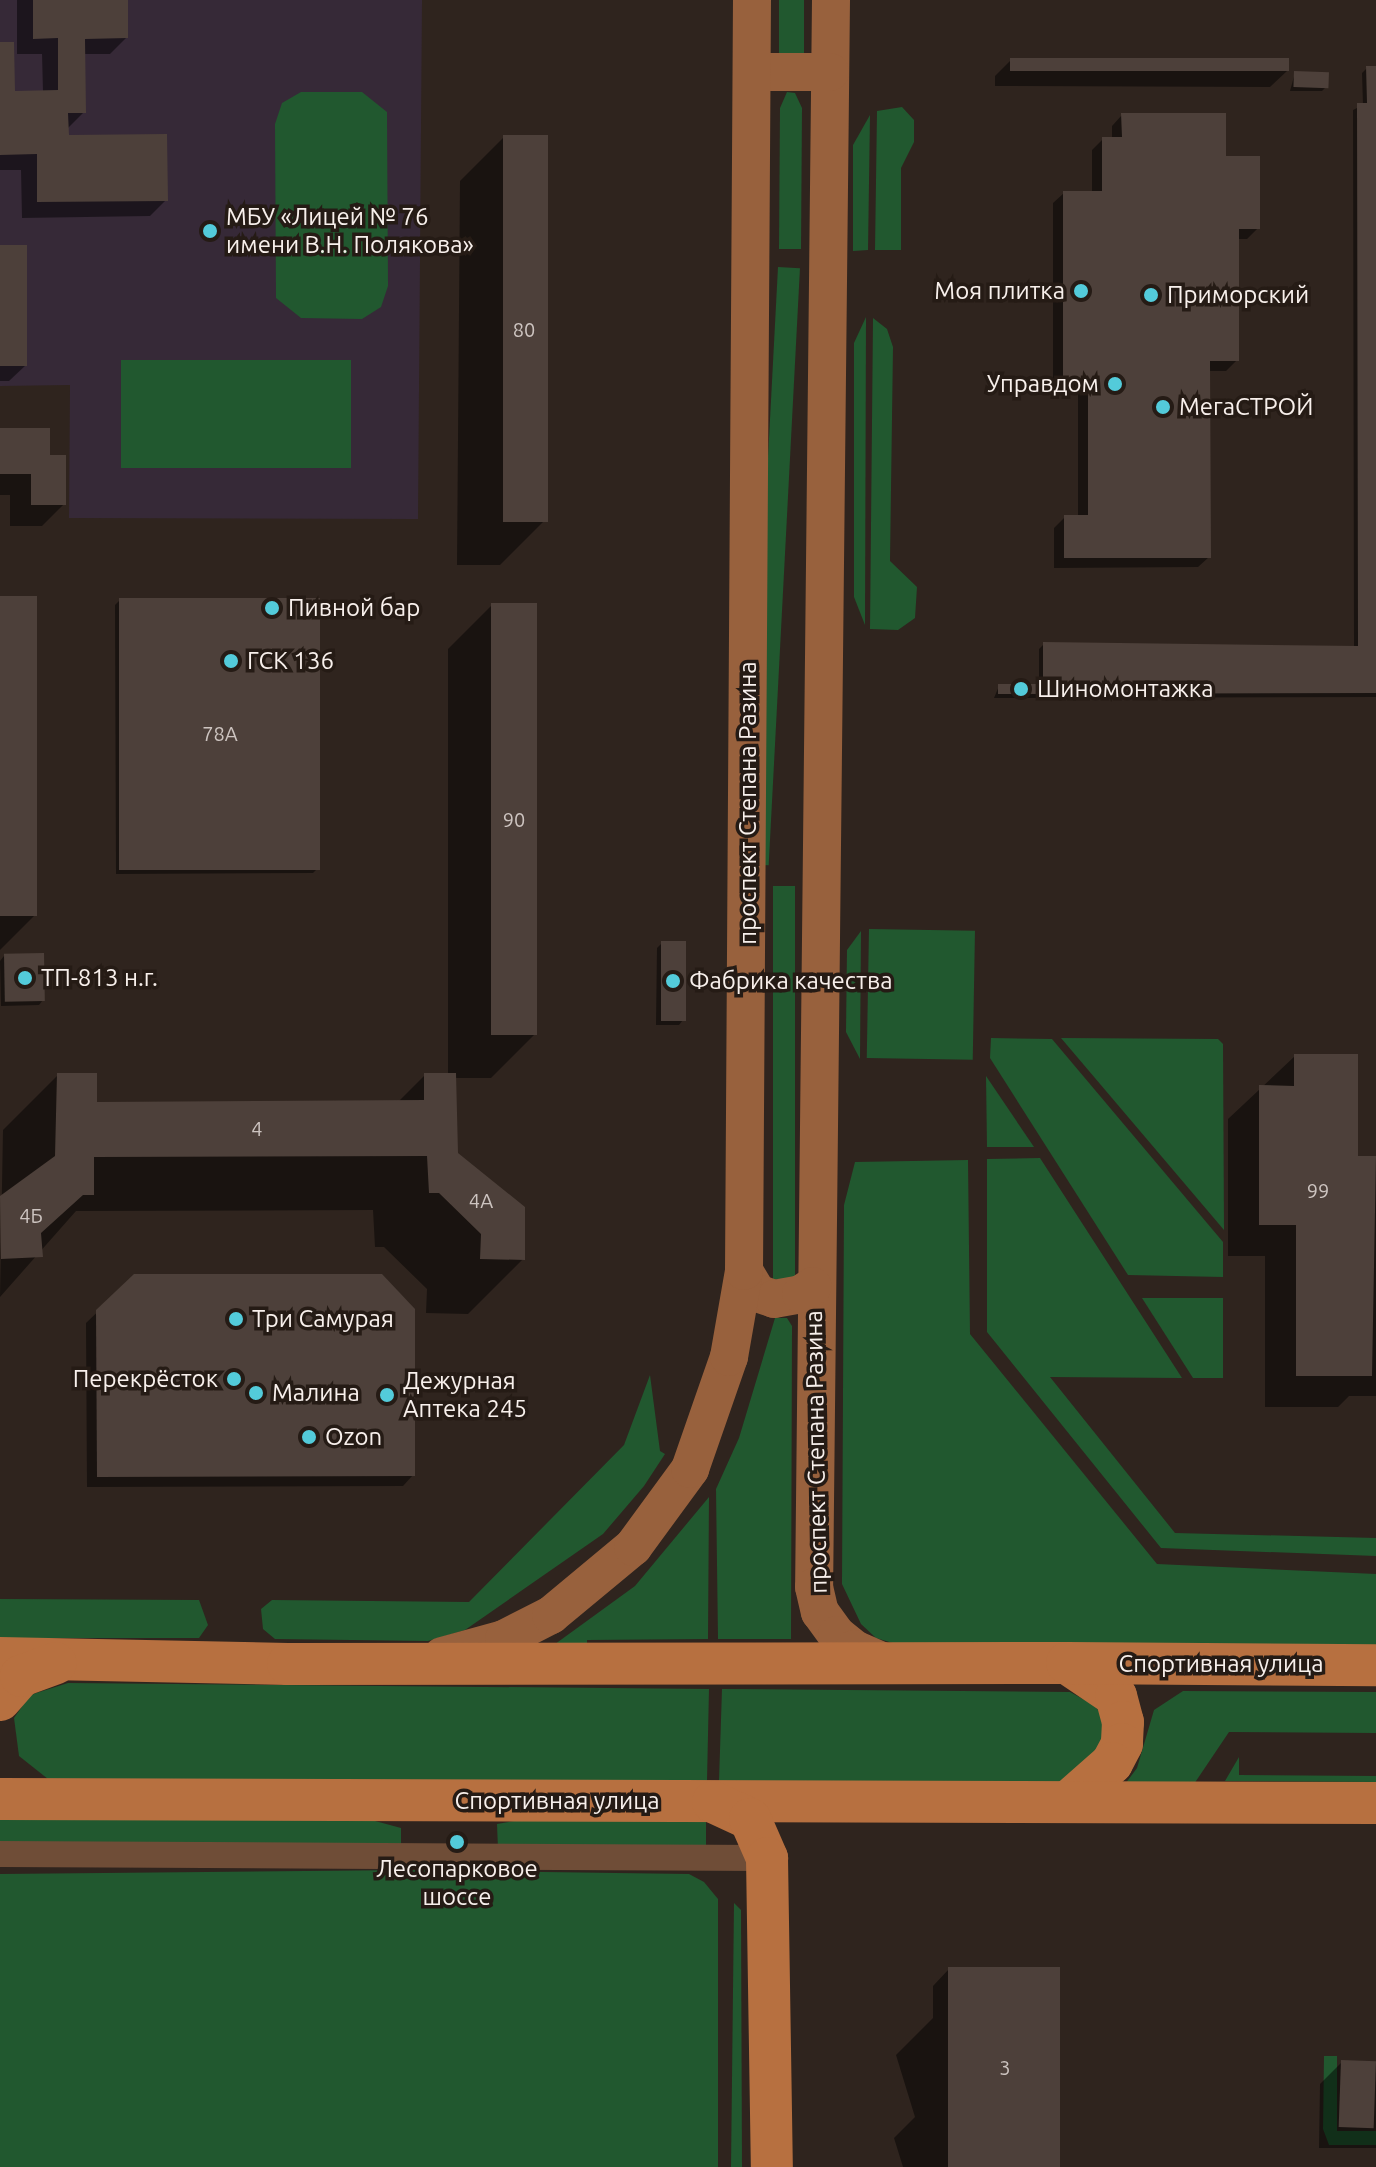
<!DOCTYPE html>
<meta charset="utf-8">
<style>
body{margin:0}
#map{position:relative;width:1376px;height:2167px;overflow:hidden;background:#2f241e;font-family:Ubuntu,sans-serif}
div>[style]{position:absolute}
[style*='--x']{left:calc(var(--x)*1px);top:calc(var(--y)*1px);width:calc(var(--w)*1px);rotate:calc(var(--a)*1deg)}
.education>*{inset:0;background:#362937}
.green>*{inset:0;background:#21582f;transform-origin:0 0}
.shadow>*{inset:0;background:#0007}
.building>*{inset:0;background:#4d403a;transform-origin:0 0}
.minor>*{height:26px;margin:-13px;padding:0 13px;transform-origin:13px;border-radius:13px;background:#6f4d37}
.secondary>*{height:38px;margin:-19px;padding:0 19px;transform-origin:19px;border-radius:19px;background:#98613d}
.primary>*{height:42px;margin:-21px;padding:0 21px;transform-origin:21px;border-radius:21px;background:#b77040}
.dots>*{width:22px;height:22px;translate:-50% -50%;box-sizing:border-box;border:4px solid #251b15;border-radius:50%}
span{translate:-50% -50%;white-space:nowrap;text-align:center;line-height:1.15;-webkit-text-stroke:7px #251b15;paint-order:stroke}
.number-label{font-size:20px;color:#cdc4c0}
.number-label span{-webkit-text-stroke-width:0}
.poi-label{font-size:24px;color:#f8f0ec}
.left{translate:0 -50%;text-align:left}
.right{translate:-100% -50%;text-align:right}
.street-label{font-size:24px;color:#f8f0ec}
</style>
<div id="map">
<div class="education">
<i style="clip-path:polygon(0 0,422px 0,418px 519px,69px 518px,70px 385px,0 386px)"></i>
</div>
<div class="green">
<i style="left:779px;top:0;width:25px;height:55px"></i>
<i style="clip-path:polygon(301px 92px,362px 92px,387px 112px,388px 286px,381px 307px,362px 319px,301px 318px,276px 298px,275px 124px,282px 103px)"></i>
<i style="clip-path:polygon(787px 92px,795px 93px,802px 108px,801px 249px,779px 249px,780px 108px)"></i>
<i style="clip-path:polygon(902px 107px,914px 120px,914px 142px,901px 168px,901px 250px,875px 250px,877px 111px)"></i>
<i style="clip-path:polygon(870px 115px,868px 250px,853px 251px,853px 145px)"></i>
<i style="left:778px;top:267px;width:22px;height:598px;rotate:3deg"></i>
<i style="clip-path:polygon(866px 317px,865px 625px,854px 597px,854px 343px)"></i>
<i style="clip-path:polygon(873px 318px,887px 329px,893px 347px,890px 561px,917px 587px,915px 618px,898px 630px,870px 629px)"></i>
<i style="left:121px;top:360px;width:230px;height:108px"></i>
<i style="left:773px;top:886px;width:22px;height:393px"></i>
<i style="left:869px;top:929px;width:106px;height:129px;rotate:1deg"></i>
<i style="clip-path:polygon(861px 931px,860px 1059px,846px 1032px,847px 950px)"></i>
<i style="clip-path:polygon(991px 1038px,1052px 1039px,1223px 1242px,1223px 1277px,1128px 1275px,990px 1058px)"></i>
<i style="clip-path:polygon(1061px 1038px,1218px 1039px,1223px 1044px,1224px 1230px)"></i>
<i style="clip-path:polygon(986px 1076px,1034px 1147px,987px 1147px)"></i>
<i style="clip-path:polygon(1040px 1158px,1182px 1378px,1050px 1377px,1175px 1533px,1376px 1538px,1376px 1556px,1161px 1548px,987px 1332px,987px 1159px)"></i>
<i style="clip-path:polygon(968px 1160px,970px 1334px,1157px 1564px,1376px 1574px,1376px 1646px,896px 1644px,876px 1638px,861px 1624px,842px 1584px,844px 1205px,855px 1162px)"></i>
<i style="clip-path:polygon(1142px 1298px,1223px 1298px,1223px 1378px,1193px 1378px)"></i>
<i style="clip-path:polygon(775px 1318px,787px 1318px,792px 1326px,791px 1639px,718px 1639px,716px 1489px,739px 1438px)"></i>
<i style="clip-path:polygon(650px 1375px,660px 1451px,665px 1454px,644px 1486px,603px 1534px,465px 1630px,428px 1641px,275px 1639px,263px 1629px,261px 1609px,272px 1600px,469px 1602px,624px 1445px)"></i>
<i style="clip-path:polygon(709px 1497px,708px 1639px,587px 1640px,587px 1646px,551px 1647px,635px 1586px)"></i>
<i style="clip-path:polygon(0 1599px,199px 1600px,208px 1625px,199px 1638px,0 1638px)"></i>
<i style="clip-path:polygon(68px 1683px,709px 1689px,707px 1781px,48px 1779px,19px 1756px,14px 1718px,30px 1695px)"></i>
<i style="clip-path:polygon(722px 1689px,1070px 1692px,1094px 1705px,1103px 1716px,1107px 1742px,1068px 1782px,719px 1781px)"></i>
<i style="clip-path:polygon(1183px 1691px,1376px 1692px,1376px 1733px,1229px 1732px,1194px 1784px,1125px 1784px,1137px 1768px,1154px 1710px)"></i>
<i style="clip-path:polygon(1239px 1757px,1239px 1775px,1376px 1776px,1376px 1782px,1225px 1781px)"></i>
<i style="clip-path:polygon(0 1818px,364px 1818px,401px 1828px,401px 1848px,0 1848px)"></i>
<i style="clip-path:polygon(532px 1818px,706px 1821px,706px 1851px,498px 1849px,497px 1824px)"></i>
<i style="clip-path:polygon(408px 1870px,689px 1874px,704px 1882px,718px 1899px,718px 2167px,0 2167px,0 1874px)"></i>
<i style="clip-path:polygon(734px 1903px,741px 1910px,742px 2167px,731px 2167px)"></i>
<i style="clip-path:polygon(1324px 2056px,1337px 2056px,1337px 2131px,1376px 2131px,1376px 2145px,1329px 2145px,1323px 2129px)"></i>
</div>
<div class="shadow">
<i style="clip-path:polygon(17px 0,126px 0,126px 38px,110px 54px,83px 54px,84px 112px,67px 129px,67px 137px,166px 200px,150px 216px,22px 218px,21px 170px,0 170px,0 44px,13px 92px,43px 92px,42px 54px,17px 54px)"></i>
<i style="clip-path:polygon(1011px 60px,1287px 71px,1270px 87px,995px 86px,995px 76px)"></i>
<i style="clip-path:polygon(1367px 68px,1376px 68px,1376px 697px,994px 698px,999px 686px,1039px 686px,1039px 649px,1044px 644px,1354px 648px,1353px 110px,1363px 105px,1362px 73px)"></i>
<i style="clip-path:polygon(1295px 73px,1327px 86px,1322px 91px,1290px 91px)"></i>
<i style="clip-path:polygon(1122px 115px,1224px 158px,1258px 228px,1247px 239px,1237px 239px,1237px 360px,1226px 371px,1208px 371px,1209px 557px,1198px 567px,1054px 568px,1054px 528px,1065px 517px,1078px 517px,1078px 391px,1053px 391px,1053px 203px,1064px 193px,1092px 193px,1092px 150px,1103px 139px,1112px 139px,1112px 126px)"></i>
<i style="clip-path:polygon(504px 137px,543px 522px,500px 565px,457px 565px,460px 181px)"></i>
<i style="clip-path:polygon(0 248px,26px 365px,9px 381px,0 381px)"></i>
<i style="clip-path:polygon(0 430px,64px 504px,42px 526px,10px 526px,10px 495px,0 495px)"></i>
<i style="clip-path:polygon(0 598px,34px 916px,0 950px)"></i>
<i style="clip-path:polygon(120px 600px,318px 868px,313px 873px,116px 874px,115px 605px)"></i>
<i style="clip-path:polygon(492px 605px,535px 1034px,491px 1078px,455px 1078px,456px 1154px,523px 1259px,468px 1314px,426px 1313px,427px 1289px,384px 1247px,375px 1247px,373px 1210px,76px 1211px,0 1297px,3px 1130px,58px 1075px,95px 1104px,398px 1102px,425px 1075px,448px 1075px,448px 649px)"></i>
<i style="clip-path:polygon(662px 943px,683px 1020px,679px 1025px,656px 1025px,657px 948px)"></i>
<i style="clip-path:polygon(4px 956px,43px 1000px,39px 1005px,1px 1006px,0 961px)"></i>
<i style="clip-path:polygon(1295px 1056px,1356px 1158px,1376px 1158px,1376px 1396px,1349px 1396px,1338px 1407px,1265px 1407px,1265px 1256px,1228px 1256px,1228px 1119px)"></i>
<i style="clip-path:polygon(135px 1276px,413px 1475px,403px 1486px,87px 1487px,86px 1323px)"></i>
<i style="clip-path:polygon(949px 1969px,1059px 2167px,903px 2167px,894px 2138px,915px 2117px,896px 2055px,933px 2018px,933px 1986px)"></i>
<i style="clip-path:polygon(1342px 2062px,1376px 2063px,1376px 2148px,1319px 2148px,1320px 2084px)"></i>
</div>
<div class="building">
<i style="clip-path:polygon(33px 0,128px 0,128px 38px,85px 39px,86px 113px,68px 113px,69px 135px,167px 134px,168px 201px,37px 202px,37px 154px,0 155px,0 42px,14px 42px,15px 91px,58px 90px,58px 38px,33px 39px)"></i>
<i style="left:1010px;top:58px;width:279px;height:13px"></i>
<i style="clip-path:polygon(1366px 66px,1376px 66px,1376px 693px,998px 694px,998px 684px,1043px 684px,1043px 642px,1358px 646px,1357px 103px,1367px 103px)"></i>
<i style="left:1294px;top:71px;width:35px;height:16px;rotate:2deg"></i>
<i style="clip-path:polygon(1121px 113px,1226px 113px,1226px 156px,1260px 156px,1260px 229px,1239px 229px,1239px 361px,1210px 361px,1211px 558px,1064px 558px,1064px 515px,1088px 515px,1088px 381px,1063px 381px,1063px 191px,1102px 191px,1102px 137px,1122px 137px)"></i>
<i style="left:503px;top:135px;width:45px;height:387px"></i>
<i style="left:27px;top:245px;width:121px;height:27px;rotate:90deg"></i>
<i style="clip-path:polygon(0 428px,50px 428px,50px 455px,66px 455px,66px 505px,31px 505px,31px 474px,0 474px)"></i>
<i style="left:0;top:596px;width:37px;height:320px"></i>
<i style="left:119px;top:598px;width:201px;height:272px"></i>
<i style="left:491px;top:603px;width:46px;height:432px"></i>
<i style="left:661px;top:941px;width:25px;height:80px"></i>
<i style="left:44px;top:953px;width:48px;height:40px;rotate:89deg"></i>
<i style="clip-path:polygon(1294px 1054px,1358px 1054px,1358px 1156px,1376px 1156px,1372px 1376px,1296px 1376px,1296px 1225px,1259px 1225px,1259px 1085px,1294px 1086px)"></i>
<i style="clip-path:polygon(57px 1073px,97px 1073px,97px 1102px,424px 1100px,424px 1073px,456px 1073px,458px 1153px,525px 1207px,525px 1260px,480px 1259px,481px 1234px,439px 1193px,429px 1193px,427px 1156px,94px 1157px,94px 1195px,83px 1195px,41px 1233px,43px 1257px,1px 1259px,0 1196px,55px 1156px)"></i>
<i style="clip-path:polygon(134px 1274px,382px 1274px,415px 1309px,415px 1476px,97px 1477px,96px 1310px)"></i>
<i style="left:948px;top:1967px;width:112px;height:200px"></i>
<i style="left:1341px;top:2060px;width:35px;height:67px;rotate:2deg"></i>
</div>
<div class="minor">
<i style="--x:0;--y:1854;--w:767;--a:0.3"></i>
</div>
<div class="secondary">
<i style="--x:831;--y:0;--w:1587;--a:90.61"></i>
<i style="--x:814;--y:1587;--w:26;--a:77"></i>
<i style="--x:820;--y:1612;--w:29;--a:54"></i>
<i style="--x:837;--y:1635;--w:22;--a:39"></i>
<i style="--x:854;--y:1649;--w:40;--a:23.4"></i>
<i style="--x:752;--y:72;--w:78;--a:0"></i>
<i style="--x:744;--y:1271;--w:26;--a:59"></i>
<i style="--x:757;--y:1293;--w:18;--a:19"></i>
<i style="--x:774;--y:1299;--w:27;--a:-10"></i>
<i style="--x:801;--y:1294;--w:14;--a:-34"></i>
<i style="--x:442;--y:1656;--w:64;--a:-15.3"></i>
<i style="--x:504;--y:1639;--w:53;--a:-27.1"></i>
<i style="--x:551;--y:1615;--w:107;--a:-39.7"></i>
<i style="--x:633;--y:1547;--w:97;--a:-53.8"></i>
<i style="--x:690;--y:1469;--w:119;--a:-70.8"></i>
<i style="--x:729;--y:1357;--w:87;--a:-80.1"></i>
<i style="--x:744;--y:1271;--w:1271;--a:-89.64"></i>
</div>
<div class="primary">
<i style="--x:0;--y:1658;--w:288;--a:1.2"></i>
<i style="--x:288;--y:1664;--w:779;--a:-0.07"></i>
<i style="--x:1067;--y:1663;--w:59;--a:34"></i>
<i style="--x:1116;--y:1696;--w:27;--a:75"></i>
<i style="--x:1123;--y:1722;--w:22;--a:93"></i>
<i style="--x:1122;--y:1744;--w:21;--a:118"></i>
<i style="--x:1112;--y:1763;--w:56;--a:138.6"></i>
<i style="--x:1067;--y:1663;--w:309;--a:0.4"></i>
<i style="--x:0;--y:1700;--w:32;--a:-49"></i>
<i style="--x:21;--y:1676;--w:37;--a:-20"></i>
<i style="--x:0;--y:1799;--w:1376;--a:0.17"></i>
<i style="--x:713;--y:1802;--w:41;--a:24.7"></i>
<i style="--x:750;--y:1819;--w:43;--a:66.4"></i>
<i style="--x:767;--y:1858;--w:309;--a:89.1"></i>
</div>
<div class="dots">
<i style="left:210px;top:231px;background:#53cbda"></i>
<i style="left:1081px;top:291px;background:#53cbda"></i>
<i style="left:1151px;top:295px;background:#53cbda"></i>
<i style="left:1115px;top:384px;background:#53cbda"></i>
<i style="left:1163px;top:407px;background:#53cbda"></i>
<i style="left:272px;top:608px;background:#53cbda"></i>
<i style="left:231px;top:661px;background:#53cbda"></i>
<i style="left:1021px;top:689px;background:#53cbda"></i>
<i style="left:25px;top:978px;background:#53cbda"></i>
<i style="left:673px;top:981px;background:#53cbda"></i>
<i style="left:236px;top:1319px;background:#53cbda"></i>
<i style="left:234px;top:1379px;background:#53cbda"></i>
<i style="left:256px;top:1393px;background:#53cbda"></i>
<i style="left:387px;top:1395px;background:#53cbda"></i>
<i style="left:309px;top:1437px;background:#53cbda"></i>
<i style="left:457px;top:1842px;background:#53cbda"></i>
</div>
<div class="number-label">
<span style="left:524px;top:329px">80</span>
<span style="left:220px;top:733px">78А</span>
<span style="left:514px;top:819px">90</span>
<span style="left:257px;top:1128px">4</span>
<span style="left:1318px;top:1190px">99</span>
<span style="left:481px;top:1200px">4А</span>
<span style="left:31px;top:1215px">4Б</span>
<span style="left:1005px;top:2067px">3</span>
</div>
<div class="poi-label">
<span class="left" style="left:226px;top:231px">МБУ «Лицей № 76<br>имени В.Н. Полякова»</span>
<span class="right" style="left:1065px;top:291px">Моя плитка</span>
<span class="left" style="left:1167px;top:295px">Приморский</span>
<span class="right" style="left:1099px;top:384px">Управдом</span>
<span class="left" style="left:1179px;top:407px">МегаCТРОЙ</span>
<span class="left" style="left:288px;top:608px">Пивной бар</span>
<span class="left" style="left:247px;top:661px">ГСК 136</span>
<span class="left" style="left:1037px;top:689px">Шиномонтажка</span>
<span class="left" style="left:41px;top:978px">ТП-813 н.г.</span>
<span class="left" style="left:689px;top:981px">Фабрика качества</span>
<span class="left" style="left:252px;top:1319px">Три Самурая</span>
<span class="right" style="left:218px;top:1379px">Перекрёсток</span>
<span class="left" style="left:403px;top:1395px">Дежурная<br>Аптека 245</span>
<span class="left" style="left:272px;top:1393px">Малина</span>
<span class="left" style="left:325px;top:1437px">Ozon</span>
<span style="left:457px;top:1883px">Лесопарковое<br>шоссе</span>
</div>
<div class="street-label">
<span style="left:748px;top:803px;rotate:-90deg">проспект Степана Разина</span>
<span style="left:816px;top:1452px;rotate:-91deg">проспект Степана Разина</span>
<span style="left:1221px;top:1664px">Спортивная улица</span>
<span style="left:557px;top:1801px">Спортивная улица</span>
</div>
</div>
